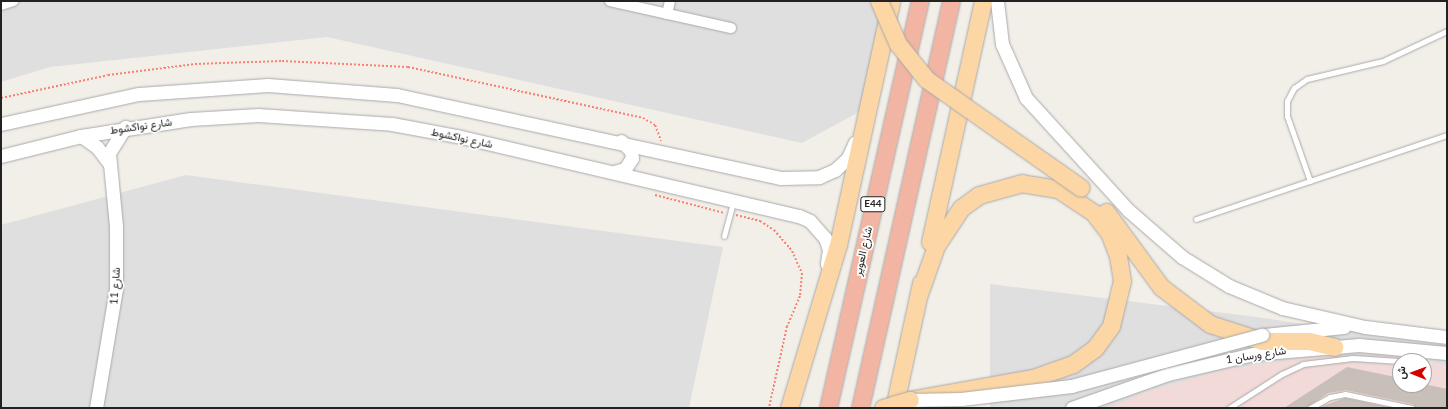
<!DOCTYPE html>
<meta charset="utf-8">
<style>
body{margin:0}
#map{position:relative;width:1448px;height:409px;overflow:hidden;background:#f2efe9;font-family:Lato,Vazirmatn,sans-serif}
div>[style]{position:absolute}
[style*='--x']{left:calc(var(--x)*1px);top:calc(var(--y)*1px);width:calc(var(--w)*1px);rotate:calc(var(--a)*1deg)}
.residential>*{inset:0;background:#e0dfdf}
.commercial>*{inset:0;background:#f2dad9}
.building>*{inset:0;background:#c7bfb8}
.path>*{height:2px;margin-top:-1px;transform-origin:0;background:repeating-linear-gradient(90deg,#fa8072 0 2px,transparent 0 4px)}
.roads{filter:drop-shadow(0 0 1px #a9a9a9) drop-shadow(0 0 1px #a9a9a9)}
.service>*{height:5px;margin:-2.5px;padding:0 2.5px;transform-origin:2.5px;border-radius:2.5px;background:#fff}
.minor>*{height:10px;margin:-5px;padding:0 5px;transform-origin:5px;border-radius:5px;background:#fff}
.tertiary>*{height:13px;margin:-6.5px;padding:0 6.5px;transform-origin:6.5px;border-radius:6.5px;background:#fff}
.primary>*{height:17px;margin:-8.5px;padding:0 8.5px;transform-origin:8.5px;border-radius:8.5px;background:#fcd6a4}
.trunk>*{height:17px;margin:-8.5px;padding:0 8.5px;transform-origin:8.5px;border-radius:8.5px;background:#f2b4a3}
.bridges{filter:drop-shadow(0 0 1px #a9a9a9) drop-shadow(0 0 1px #a9a9a9)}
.tertiary-bridge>*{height:13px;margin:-6.5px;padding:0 6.5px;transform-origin:6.5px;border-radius:6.5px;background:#fff}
.primary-bridge>*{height:17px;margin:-8.5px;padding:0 8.5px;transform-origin:8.5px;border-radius:8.5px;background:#fcd6a4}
span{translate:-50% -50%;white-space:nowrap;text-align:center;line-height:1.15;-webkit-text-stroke:3.5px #fff;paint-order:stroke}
.shield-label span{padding:1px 3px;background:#fff;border:1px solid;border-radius:3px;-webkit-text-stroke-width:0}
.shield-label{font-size:10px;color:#222;font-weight:700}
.street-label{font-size:11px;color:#222}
.frame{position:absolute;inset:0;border:2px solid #222;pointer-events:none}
.north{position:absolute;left:1392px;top:353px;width:40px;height:40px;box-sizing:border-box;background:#fff;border:1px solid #a7a7a7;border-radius:50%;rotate:271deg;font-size:11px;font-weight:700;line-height:16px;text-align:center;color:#222}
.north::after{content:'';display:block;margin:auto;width:14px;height:18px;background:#d40000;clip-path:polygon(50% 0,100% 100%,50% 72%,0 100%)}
</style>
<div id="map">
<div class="residential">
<i style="clip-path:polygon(1px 1px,893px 1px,870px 106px,802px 143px,327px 37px,50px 67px,1px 82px)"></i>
<i style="clip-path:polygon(186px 175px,723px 247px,689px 408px,1px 408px,1px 225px)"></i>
<i style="clip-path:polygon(evenodd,990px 284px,1249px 316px,1447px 345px,1447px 408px,990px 408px,990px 284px,1400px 361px,1424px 361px,1424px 385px,1400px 385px,1400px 361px)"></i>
</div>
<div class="commercial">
<i style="clip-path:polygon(evenodd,1365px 355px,1407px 357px,1447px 366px,1447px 408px,1110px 408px,1145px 392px,1227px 369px,1310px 357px,1365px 355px,1400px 361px,1424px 361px,1424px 385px,1400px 385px,1400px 361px)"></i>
</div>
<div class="building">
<i style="clip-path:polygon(1347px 367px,1400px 378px,1400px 385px,1424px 384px,1447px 389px,1447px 408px,1416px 408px,1413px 404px,1346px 390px,1328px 393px,1306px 408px,1284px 408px)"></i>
<i style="clip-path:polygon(1345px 398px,1392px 408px,1318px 408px)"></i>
</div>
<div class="path">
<i style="--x:1;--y:98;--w:109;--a:-12.1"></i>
<i style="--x:108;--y:75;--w:88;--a:-7.2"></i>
<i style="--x:195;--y:64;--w:87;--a:-2"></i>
<i style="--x:282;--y:61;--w:126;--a:2.7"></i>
<i style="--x:408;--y:67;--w:240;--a:12.2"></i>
<i style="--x:643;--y:118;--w:14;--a:30"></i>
<i style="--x:655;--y:125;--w:17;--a:69"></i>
<i style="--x:655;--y:195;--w:71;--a:14.6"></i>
<i style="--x:736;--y:215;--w:25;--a:14"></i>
<i style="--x:760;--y:221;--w:17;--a:33"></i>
<i style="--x:774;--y:230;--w:28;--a:49"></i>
<i style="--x:792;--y:251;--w:24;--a:66"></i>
<i style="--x:802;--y:273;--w:23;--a:95"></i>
<i style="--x:800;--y:296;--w:33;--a:113"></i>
<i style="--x:787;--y:326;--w:84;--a:102.4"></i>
</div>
<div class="roads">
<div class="service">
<i style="--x:1310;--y:181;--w:69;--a:-109.5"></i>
<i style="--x:1287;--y:116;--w:15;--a:-90"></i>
<i style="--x:1287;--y:101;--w:15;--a:-62"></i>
<i style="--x:1294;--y:88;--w:16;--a:-35"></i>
<i style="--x:1307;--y:79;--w:78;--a:-13.3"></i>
<i style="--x:1383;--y:61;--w:71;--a:-25.1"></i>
<i style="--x:1196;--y:219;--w:265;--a:-18.5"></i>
<i style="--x:724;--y:236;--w:35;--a:-75"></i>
<i style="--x:1229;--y:408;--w:63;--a:-32.7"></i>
<i style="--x:1282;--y:374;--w:23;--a:-25"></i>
<i style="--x:1303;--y:364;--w:50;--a:-6.8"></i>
<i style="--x:1353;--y:358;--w:47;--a:3.7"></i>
<i style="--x:1310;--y:408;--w:23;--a:-29"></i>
<i style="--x:1330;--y:397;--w:15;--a:-11"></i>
<i style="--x:1345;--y:394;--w:68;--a:11.8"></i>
</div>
<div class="minor">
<i style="--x:610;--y:1;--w:124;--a:12.6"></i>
<i style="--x:1;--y:5;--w:13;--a:-18"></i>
<i style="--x:667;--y:14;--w:13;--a:-77"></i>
</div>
<div class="tertiary">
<i style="--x:997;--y:1;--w:43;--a:83.4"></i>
<i style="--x:1002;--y:44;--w:59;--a:66"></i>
<i style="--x:1026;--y:98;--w:151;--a:47.7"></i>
<i style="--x:1128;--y:210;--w:72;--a:41"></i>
<i style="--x:1182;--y:257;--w:55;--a:31.7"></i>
<i style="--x:1229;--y:286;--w:57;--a:22.5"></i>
<i style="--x:1282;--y:308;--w:85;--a:12.9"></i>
<i style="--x:1365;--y:327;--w:83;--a:7"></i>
<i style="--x:1;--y:124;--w:141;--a:-12.3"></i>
<i style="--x:139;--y:94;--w:129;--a:-4"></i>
<i style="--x:268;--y:85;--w:129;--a:4.4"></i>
<i style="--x:397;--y:95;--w:392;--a:12.2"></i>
<i style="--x:780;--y:178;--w:39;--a:-1"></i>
<i style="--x:819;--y:177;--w:17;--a:-24"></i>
<i style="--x:835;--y:170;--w:18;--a:-43"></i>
<i style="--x:848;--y:158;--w:17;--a:-66"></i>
<i style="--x:81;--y:136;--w:19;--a:35"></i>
<i style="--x:97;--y:147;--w:20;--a:53"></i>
<i style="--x:1;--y:156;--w:82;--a:-14"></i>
<i style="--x:81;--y:136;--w:111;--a:-8.8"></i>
<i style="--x:191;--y:119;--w:67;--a:-3.4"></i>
<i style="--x:258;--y:115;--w:134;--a:3.8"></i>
<i style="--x:392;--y:124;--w:66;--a:10.5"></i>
<i style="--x:457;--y:136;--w:351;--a:13.2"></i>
<i style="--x:799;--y:216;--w:12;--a:24"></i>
<i style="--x:810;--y:221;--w:23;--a:49"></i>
<i style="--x:825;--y:238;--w:12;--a:70"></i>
<i style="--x:829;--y:249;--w:15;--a:98"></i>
<i style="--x:614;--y:172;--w:11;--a:-15"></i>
<i style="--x:625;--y:169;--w:13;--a:-58"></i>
<i style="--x:632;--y:158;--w:7;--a:-98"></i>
<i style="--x:631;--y:151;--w:14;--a:-135"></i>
<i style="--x:1264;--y:335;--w:80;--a:-5.7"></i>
<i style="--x:96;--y:408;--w:121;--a:-80.5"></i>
<i style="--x:116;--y:289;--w:63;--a:-90"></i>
<i style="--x:116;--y:226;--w:73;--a:-95.5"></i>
<i style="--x:109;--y:153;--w:31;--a:-58"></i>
<i style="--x:1072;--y:408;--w:102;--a:-19.5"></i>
<i style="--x:1168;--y:374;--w:87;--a:-13.2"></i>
<i style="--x:1253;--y:354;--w:106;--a:-4.9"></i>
<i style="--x:1359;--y:345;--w:88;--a:5.2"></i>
</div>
<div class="primary">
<i style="--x:1106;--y:212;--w:93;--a:53.7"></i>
<i style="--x:1161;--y:287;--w:61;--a:37.1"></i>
<i style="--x:1210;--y:324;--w:55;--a:18.1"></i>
<i style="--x:1262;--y:341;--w:47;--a:0"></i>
<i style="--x:1309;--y:341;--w:26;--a:13"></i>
<i style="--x:930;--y:242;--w:247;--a:-77.6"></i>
<i style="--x:914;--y:399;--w:121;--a:-10"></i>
<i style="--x:1033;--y:378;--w:42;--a:-19.3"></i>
<i style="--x:1073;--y:364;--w:27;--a:-36"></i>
<i style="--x:1095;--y:348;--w:27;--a:-54"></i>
<i style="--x:1111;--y:326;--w:46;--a:-76.3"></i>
<i style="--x:1122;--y:281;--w:25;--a:-99"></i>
<i style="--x:1118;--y:256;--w:25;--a:-111"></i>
<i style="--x:1109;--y:233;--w:25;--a:-127"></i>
<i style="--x:1094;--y:213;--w:43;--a:-146.3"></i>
<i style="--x:1058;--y:189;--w:36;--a:-171"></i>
<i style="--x:1022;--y:183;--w:45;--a:164.4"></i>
<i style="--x:979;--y:195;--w:22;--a:144"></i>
<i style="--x:961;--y:208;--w:45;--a:123.3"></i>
<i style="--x:936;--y:246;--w:51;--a:109.5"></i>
<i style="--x:789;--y:408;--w:170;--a:-73.3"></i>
<i style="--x:838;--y:245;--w:250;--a:-77.7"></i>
<i style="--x:894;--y:408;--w:128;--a:-77.8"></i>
</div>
<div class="trunk">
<i style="--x:828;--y:408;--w:417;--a:-77.3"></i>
<i style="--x:860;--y:408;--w:417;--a:-77.4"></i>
</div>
</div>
<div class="bridges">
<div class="tertiary-bridge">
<i style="--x:910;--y:400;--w:51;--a:-1.1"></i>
<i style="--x:961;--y:399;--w:111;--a:-6.7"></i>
<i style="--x:1071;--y:386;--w:198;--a:-15"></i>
</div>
<div class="primary-bridge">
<i style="--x:879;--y:1;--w:47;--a:66.2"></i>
<i style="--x:898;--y:44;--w:45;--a:51.3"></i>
<i style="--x:926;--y:79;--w:189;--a:35.1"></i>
<i style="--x:883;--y:408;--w:28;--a:-17"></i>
</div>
</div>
<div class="shield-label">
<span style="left:873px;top:204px">E44</span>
</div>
<div class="street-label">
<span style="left:141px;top:126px;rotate:-8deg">شارع نواكشوط</span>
<span style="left:462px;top:138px;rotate:12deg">شارع نواكشوط</span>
<span style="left:863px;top:251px;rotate:-77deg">شارع العوير</span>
<span style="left:115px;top:286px;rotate:-86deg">شارع 11</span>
<span style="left:1256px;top:355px;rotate:-9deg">شارع ورسان 1</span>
</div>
<div class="frame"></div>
<div class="north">ش</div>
</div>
